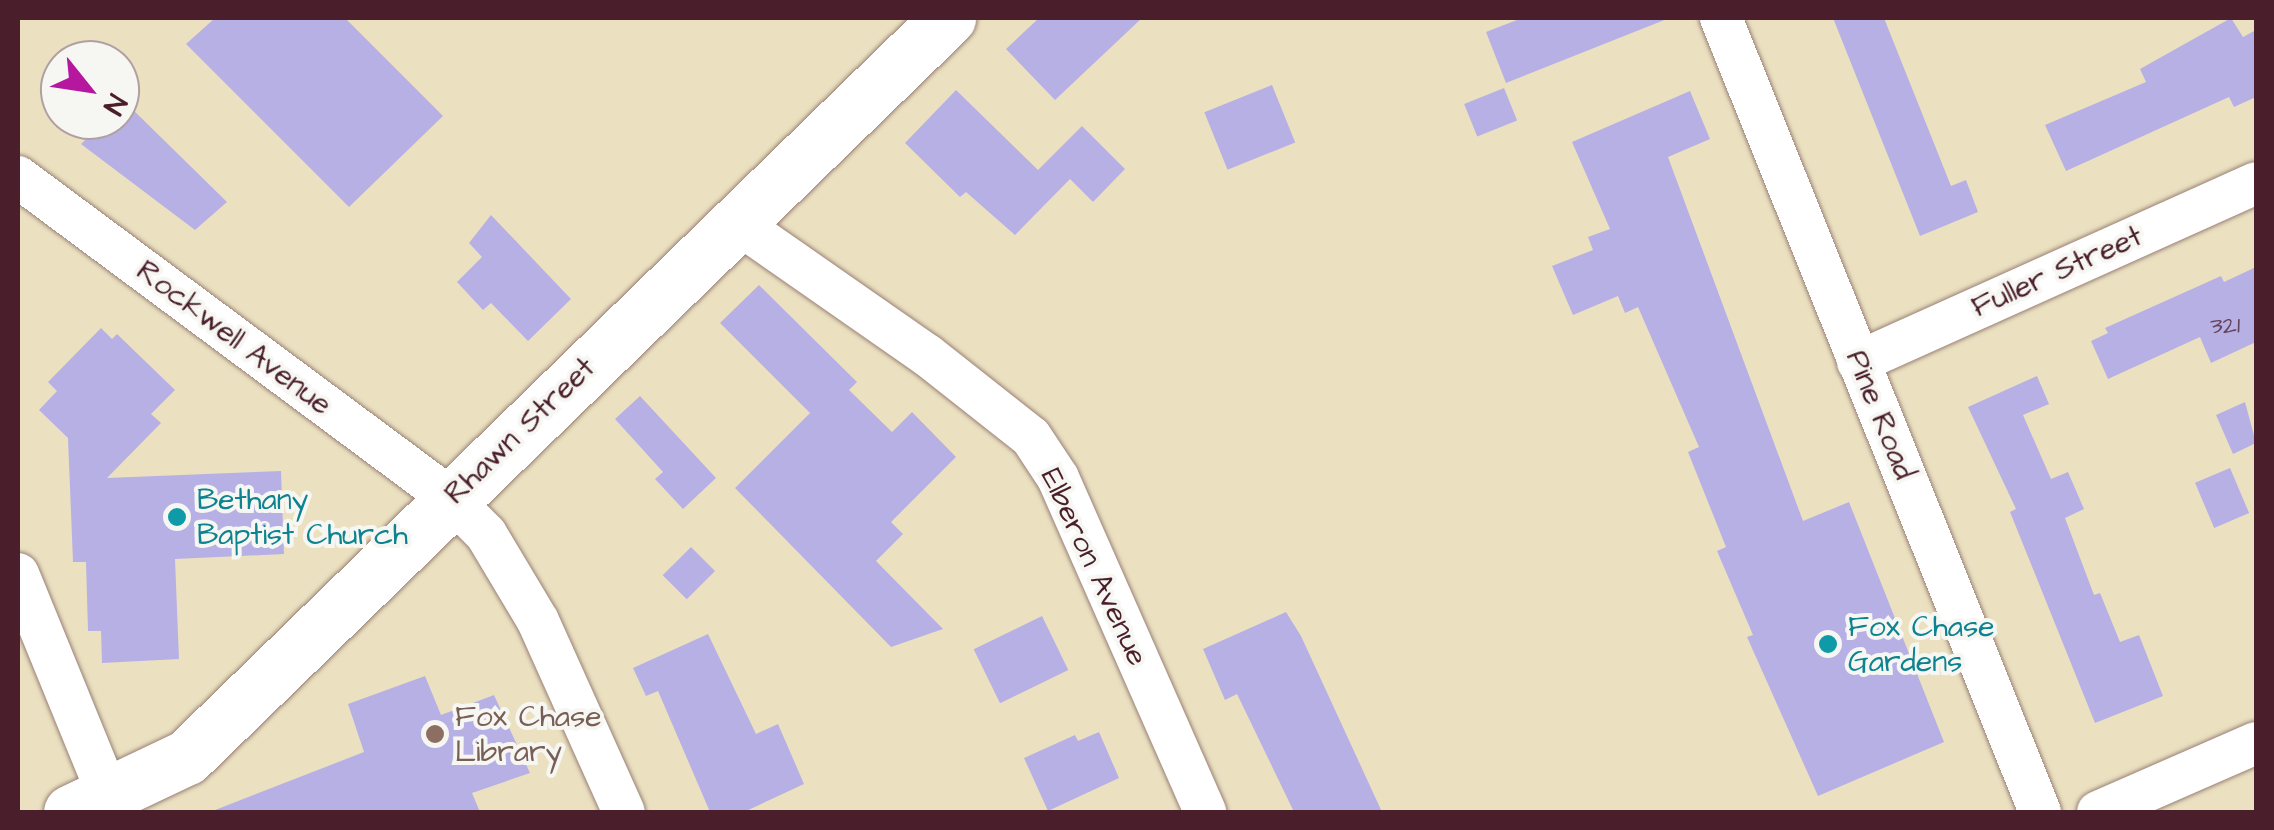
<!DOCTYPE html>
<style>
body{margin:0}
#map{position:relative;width:2274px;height:830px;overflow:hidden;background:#ebe1c1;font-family:"Architects Daughter",sans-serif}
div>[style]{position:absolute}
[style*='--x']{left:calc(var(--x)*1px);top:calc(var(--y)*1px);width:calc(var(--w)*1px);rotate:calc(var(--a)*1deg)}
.building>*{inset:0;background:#b7b0e5;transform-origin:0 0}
.roads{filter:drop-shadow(0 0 2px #9a8076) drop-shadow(0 0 2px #9a8076)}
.minor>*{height:42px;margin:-21px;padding:0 21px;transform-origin:21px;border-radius:21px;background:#fff}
.major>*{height:55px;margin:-27.5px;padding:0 27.5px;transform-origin:27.5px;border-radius:27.5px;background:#fff}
.dots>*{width:28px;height:28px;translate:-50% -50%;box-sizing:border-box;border:5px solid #f6f6f2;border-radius:50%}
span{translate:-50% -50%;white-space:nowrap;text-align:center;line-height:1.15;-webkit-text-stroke:8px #f6f6f2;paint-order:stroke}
.number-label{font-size:25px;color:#65435a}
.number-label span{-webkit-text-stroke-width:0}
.street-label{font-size:30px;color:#4a1f2b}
.culture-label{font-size:30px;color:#0d838f}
.left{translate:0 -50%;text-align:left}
.education-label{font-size:30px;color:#785e54}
.frame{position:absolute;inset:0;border:20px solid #4a1f2b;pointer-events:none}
.north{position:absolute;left:40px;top:40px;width:100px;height:100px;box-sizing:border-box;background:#f6f6f2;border:2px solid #b1a0a2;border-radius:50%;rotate:120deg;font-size:28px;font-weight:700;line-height:40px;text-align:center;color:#4a1f2b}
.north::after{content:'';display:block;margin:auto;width:35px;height:45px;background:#b5179e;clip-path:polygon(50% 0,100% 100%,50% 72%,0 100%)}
</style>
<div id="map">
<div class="building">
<i style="clip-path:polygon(215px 18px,345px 18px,443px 116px,349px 207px,186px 44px)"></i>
<i style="clip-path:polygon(1039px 18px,1142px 18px,1055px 100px,1006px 49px)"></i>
<i style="clip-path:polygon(1522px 18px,1666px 18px,1667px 19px,1506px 83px,1486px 32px)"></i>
<i style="clip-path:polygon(1833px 18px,1884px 18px,1951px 186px,1966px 180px,1978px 212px,1920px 236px)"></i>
<i style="clip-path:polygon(2231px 18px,2243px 37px,2256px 30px,2256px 97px,2234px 107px,2229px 97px,2066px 171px,2045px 125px,2146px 82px,2140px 69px)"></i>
<i style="left:1272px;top:85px;width:62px;height:73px;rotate:68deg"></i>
<i style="left:1504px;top:88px;width:35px;height:43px;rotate:68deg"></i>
<i style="clip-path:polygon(956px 90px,1038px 170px,1082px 126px,1125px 169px,1093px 202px,1070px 179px,1015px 235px,966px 192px,960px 197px,905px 143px)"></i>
<i style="clip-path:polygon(1690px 91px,1710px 139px,1668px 157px,1803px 521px,1849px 502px,1944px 742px,1818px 796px,1747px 637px,1753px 635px,1717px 551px,1726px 547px,1688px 452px,1699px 447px,1638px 307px,1625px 313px,1618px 296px,1573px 315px,1552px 266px,1593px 250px,1588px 237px,1610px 229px,1572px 142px)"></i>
<i style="clip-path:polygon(125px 102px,227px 202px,195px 230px,81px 144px,106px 120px,120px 120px)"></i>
<i style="clip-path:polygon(491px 215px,571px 299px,528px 341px,491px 303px,483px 310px,457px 282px,482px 257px,469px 243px)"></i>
<i style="clip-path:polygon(2256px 267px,2256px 342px,2211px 363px,2200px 337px,2108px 379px,2091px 341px,2108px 333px,2105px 328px,2221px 276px,2224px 282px)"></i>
<i style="clip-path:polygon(759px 285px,857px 382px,849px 390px,892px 432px,912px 412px,956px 457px,891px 522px,903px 534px,876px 561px,943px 629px,891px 647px,735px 488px,810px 413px,720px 323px)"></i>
<i style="clip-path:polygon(101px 328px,112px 339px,117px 334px,175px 390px,151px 414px,161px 423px,107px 478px,281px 471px,284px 554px,175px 559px,179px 659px,102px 663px,101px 631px,88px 631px,86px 562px,73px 562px,68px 438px,39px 410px,57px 391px,48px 382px)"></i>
<i style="clip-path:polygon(2037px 376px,2049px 404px,2023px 415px,2051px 479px,2068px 472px,2084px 509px,2065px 518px,2094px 595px,2100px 593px,2120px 642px,2139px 635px,2163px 696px,2095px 723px,2010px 512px,2016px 509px,1968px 407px)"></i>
<i style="clip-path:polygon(640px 396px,716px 478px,683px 509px,655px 479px,663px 472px,615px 419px)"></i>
<i style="clip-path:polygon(2245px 402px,2256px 443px,2233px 454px,2216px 415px)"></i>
<i style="left:2230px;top:468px;width:49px;height:38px;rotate:67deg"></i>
<i style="left:691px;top:547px;width:34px;height:40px;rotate:45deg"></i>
<i style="clip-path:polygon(1286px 612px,1301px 636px,1382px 812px,1294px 812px,1237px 694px,1225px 700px,1203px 649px)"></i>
<i style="left:1042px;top:616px;width:60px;height:76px;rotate:64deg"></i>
<i style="clip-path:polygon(708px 634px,756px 734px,778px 724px,804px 784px,744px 812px,710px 812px,658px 691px,646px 696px,633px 668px)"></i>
<i style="clip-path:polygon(425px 676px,441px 715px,494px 695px,530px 773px,472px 793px,480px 812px,210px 812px,364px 752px,348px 704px)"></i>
<i style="clip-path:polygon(1099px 732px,1119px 778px,1048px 811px,1024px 758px,1075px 735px,1078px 741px)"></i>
</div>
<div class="roads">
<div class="minor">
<i style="--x:1721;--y:18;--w:856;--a:68.11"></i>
<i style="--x:18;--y:177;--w:538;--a:36.61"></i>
<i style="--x:450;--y:498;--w:51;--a:45"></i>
<i style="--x:486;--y:534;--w:101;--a:59.1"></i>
<i style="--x:538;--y:621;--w:209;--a:65.8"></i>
<i style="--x:736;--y:222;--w:233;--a:34.9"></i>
<i style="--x:927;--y:355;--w:132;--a:38.3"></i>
<i style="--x:1031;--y:437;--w:49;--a:56.6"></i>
<i style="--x:1058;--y:478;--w:365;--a:66.2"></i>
<i style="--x:1858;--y:362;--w:436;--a:-24.2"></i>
<i style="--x:18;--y:574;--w:241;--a:67.8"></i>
<i style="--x:2098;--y:812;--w:172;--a:-23.6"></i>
</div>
<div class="major">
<i style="--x:71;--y:812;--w:128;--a:-25.4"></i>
<i style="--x:187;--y:757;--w:1061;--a:-44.16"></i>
</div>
</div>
<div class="dots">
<i style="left:177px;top:517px;background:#0f9aa8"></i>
<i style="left:1828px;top:644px;background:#0f9aa8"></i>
<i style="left:435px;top:734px;background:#8d6e63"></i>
</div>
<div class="number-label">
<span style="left:2225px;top:326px">321</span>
</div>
<div class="street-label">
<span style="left:2057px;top:272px;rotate:-24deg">Fuller Street</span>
<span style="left:234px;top:338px;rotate:37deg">Rockwell Avenue</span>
<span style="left:1880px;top:415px;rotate:68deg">Pine Road</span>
<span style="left:520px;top:431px;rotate:-44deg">Rhawn Street</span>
<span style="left:1094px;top:567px;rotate:65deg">Elberon Avenue</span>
</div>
<div class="culture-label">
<span class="left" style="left:197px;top:517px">Bethany<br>Baptist Church</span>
<span class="left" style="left:1848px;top:644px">Fox Chase<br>Gardens</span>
</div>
<div class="education-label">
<span class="left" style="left:455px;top:734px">Fox Chase<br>Library</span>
</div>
<div class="frame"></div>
<div class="north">N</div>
</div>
